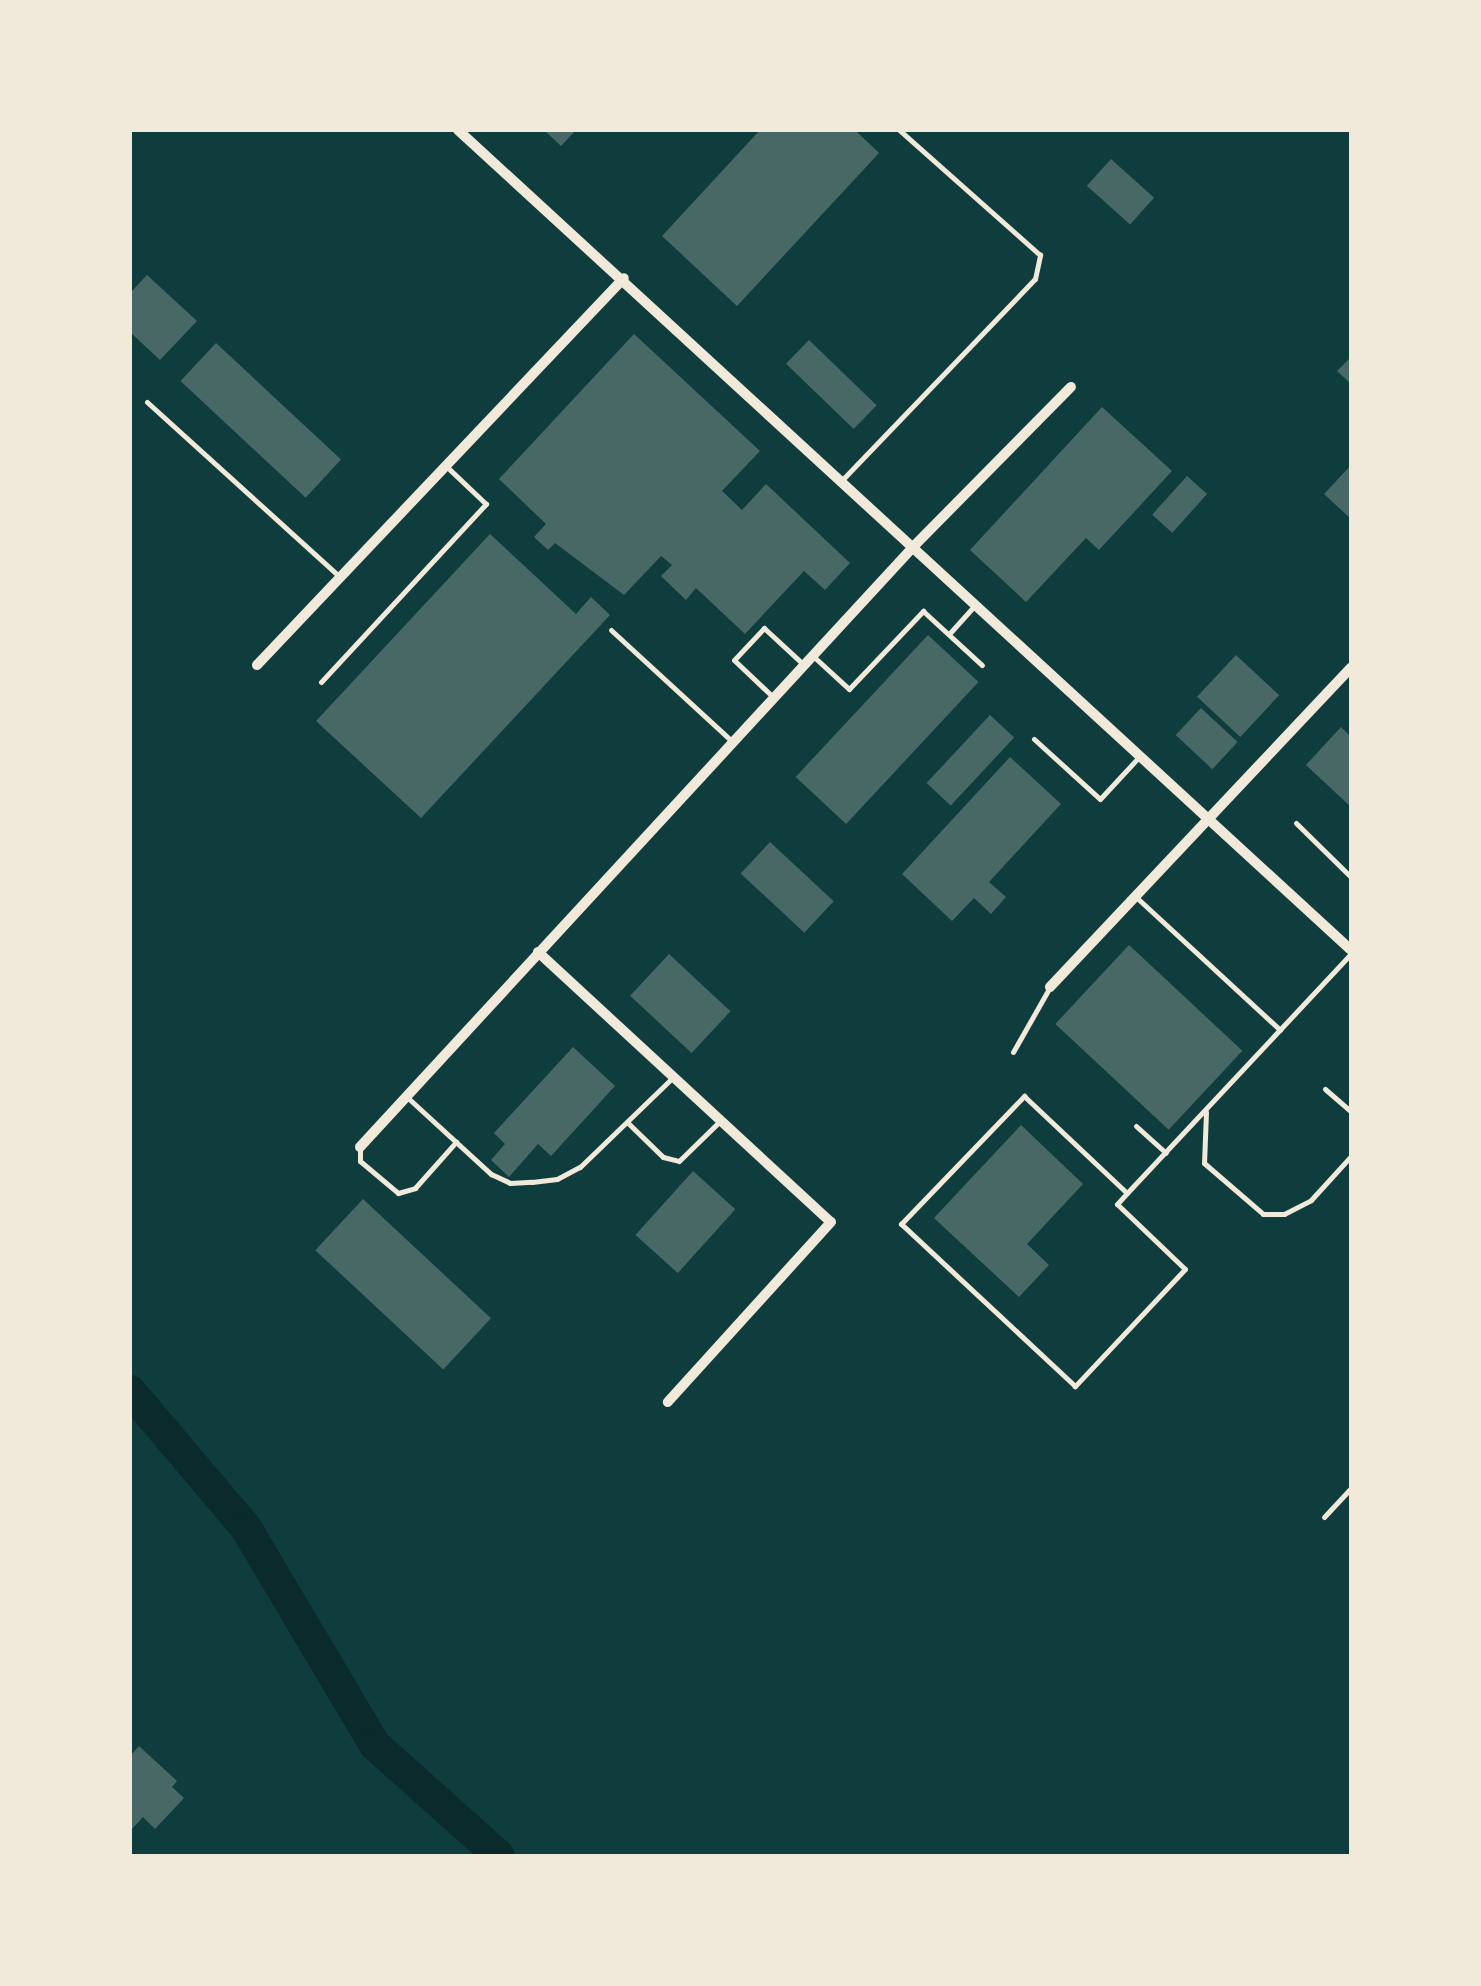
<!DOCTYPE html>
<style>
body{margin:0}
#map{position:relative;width:1481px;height:1986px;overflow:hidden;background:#0f3d3e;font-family:"DM Sans",sans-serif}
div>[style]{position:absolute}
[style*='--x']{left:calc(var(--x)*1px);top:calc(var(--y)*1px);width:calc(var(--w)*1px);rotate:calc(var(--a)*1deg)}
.river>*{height:32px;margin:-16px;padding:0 16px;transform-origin:16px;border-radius:16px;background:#0a2a2b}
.building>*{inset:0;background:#486865;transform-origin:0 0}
.service>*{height:5px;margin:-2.5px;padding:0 2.5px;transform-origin:2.5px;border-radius:2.5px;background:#f1e9da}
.minor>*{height:10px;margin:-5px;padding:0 5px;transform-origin:5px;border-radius:5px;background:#f1e9da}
span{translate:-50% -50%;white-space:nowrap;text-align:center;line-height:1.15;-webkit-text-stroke:10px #f1e9da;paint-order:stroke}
.frame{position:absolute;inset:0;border:132px solid #f1e9da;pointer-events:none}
</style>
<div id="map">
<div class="river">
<i style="--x:130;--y:1391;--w:180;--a:49.7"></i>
<i style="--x:246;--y:1528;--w:252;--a:59.3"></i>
<i style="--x:375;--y:1745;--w:166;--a:41.8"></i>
</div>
<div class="building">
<i style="clip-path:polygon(544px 130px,576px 130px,561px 146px)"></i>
<i style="clip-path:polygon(760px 130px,855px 130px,879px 153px,737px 306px,662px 236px)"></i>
<i style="left:1111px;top:159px;width:58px;height:36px;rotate:42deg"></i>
<i style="clip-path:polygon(147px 275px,197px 321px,160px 360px,130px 332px,130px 293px)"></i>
<i style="clip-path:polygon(634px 334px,760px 451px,722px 491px,742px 510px,766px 484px,850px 563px,825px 590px,804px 571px,745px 634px,696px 588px,686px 600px,661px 576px,672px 565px,661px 556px,624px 595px,555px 543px,548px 550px,534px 537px,546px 524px,499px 479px)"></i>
<i style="left:809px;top:340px;width:94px;height:33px;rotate:44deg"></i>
<i style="left:216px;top:343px;width:171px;height:52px;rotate:43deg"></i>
<i style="clip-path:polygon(1351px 357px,1351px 384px,1337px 371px)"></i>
<i style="clip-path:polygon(1102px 407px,1172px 471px,1099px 550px,1086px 538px,1026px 602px,970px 550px)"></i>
<i style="clip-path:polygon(1351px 465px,1351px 519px,1324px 494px)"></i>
<i style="left:1187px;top:476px;width:27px;height:52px;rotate:42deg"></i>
<i style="clip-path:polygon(490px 534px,576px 614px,591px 597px,610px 615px,421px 818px,316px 721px)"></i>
<i style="left:928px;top:635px;width:69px;height:194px;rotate:43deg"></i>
<i style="left:1236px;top:655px;width:59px;height:57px;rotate:43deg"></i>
<i style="left:1201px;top:708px;width:50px;height:37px;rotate:43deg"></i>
<i style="left:990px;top:715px;width:33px;height:93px;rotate:43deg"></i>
<i style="clip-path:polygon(1341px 727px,1351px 737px,1351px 807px,1306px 765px)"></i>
<i style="clip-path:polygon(1010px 757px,1061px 804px,989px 882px,1006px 897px,991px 914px,974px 898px,952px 921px,902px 874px)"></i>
<i style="left:770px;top:842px;width:87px;height:43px;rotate:43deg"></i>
<i style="left:1129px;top:945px;width:155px;height:108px;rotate:43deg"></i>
<i style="left:669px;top:954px;width:84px;height:57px;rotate:43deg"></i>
<i style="clip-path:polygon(573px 1047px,615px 1086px,551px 1156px,538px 1144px,509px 1177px,491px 1160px,505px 1144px,494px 1133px)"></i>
<i style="clip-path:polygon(1021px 1125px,1083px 1184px,1027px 1244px,1049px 1265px,1019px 1297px,934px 1218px)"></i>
<i style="left:693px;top:1171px;width:57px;height:86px;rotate:42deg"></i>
<i style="left:363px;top:1199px;width:175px;height:70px;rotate:43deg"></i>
<i style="clip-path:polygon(139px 1746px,177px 1781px,172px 1787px,184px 1798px,155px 1829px,143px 1817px,130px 1831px,130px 1756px)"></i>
</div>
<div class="service">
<i style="--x:147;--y:402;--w:261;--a:42.2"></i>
<i style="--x:843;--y:479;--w:277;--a:-46.2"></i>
<i style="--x:1035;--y:279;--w:25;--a:-78"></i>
<i style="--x:1040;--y:255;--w:188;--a:-138.4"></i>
<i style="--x:611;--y:630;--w:166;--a:42.6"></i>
<i style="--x:949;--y:634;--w:39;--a:-48"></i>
<i style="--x:813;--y:656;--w:49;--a:42.5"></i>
<i style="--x:849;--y:689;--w:108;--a:-46.5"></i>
<i style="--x:923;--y:611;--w:80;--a:42.5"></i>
<i style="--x:321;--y:682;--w:243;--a:-47.2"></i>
<i style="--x:486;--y:504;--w:55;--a:-136.5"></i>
<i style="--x:772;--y:696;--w:52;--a:-136.5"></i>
<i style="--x:734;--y:660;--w:44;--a:-46.8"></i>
<i style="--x:764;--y:628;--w:54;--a:42.8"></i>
<i style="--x:1034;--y:739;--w:89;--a:42.3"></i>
<i style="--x:1100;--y:799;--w:56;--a:-47.2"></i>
<i style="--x:1296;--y:823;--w:77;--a:44.5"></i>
<i style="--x:1136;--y:897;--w:196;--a:42.7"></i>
<i style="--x:1013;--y:1052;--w:75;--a:-60.4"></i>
<i style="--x:1325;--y:1089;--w:35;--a:41"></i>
<i style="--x:408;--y:1098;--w:113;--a:42.5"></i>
<i style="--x:491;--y:1174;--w:21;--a:25"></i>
<i style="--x:510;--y:1183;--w:22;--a:-3"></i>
<i style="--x:532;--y:1182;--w:25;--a:-7"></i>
<i style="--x:557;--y:1179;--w:26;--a:-28"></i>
<i style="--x:580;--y:1167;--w:127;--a:-44"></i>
<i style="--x:1206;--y:1112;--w:51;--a:92.2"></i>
<i style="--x:1204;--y:1163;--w:78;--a:40.8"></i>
<i style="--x:1263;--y:1214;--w:21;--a:0"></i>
<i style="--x:1284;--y:1214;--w:30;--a:-27"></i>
<i style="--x:1311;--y:1200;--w:59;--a:-47.7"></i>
<i style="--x:627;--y:1122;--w:50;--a:44.2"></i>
<i style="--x:663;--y:1157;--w:16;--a:14"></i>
<i style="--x:679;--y:1161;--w:56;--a:-44.3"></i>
<i style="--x:1136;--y:1126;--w:40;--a:42"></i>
<i style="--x:360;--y:1149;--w:12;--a:90"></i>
<i style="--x:360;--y:1161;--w:50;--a:40.1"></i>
<i style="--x:398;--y:1193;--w:18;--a:-16"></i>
<i style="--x:415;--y:1188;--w:62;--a:-48.3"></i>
<i style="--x:1127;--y:1193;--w:15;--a:132"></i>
<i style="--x:1117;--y:1204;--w:94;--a:43.7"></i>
<i style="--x:1185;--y:1269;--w:161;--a:133.2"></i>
<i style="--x:1075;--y:1386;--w:238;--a:-137"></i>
<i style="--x:901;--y:1224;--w:178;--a:-46.1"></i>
<i style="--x:1024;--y:1096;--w:141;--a:43.3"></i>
<i style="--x:1127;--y:1193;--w:328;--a:-46.9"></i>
<i style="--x:1324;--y:1517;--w:40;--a:-47"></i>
</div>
<div class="minor">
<i style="--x:458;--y:130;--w:1212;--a:42.56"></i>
<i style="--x:257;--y:665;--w:533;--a:-46.52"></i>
<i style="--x:538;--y:952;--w:398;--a:42.7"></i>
<i style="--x:831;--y:1222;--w:243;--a:132.2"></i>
<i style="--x:1050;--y:987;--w:439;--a:-46.7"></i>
<i style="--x:360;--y:1147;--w:819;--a:-47.33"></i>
<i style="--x:915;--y:545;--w:222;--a:-45.4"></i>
</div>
<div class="frame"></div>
</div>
